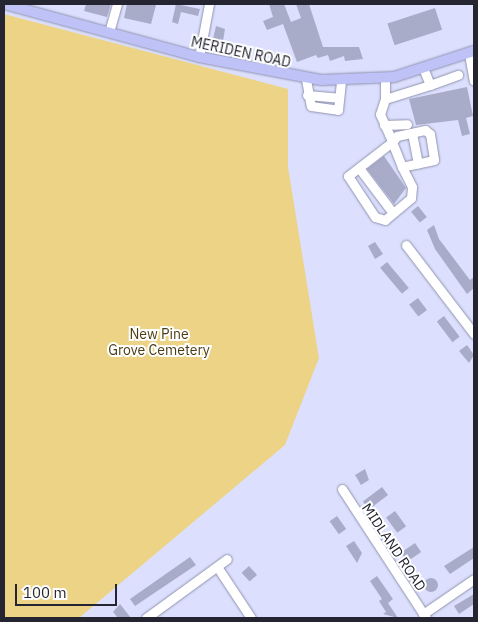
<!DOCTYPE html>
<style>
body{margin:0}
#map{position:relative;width:478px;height:622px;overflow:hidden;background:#dce0fe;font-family:"IBM Plex Sans",sans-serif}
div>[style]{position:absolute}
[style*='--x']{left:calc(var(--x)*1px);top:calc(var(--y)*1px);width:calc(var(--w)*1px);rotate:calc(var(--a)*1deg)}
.green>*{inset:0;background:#ecd385}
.building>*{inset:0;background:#a8acc9;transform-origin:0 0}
.round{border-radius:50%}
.roads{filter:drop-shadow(0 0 1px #9093af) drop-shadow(0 0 1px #9093af)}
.minor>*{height:9px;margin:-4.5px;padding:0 4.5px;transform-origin:4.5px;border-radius:4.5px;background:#fff}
.major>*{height:10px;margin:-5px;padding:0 5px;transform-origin:5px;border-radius:5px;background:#bec2f7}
span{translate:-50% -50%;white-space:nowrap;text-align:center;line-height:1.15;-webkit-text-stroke:4px #fff;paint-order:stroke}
.street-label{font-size:14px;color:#242530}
.park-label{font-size:14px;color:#483c11}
.frame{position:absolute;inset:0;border:5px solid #242530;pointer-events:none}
.scale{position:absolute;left:15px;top:584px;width:102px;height:22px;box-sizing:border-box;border:2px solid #242530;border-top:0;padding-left:6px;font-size:15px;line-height:18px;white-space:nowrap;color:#242530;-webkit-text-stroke:4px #fff;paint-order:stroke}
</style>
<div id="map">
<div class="green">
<i style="clip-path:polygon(4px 14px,288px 89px,288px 167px,319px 358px,285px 445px,79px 618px,4px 618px)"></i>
</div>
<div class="building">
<i style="clip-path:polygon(86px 4px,111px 4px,107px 17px,84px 11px)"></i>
<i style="clip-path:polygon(127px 4px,156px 5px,151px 24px,124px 18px)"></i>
<i style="clip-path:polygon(176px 4px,200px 9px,198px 16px,181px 12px,178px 24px,172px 22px)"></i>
<i style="clip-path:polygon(269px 4px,284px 4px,291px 22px,301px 18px,296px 4px,309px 4px,323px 47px,359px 47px,363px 59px,345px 61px,344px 56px,330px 61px,328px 55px,318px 58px,316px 55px,297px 62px,283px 24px,267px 30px,263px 21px,273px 17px)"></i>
<i style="left:435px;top:8px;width:23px;height:50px;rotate:72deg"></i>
<i style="clip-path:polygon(216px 26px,225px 29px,223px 41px,213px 39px)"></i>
<i style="clip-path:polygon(467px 87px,473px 116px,466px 118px,470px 134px,462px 136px,458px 120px,416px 125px,409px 99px)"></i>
<i style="clip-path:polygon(384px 156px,406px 188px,394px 204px,367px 169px)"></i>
<i style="left:418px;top:206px;width:14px;height:9px;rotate:51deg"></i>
<i style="clip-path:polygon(434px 225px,439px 239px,470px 280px,474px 277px,474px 288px,467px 294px,435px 249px,427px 230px)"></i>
<i style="clip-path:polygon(375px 242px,383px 254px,375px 259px,368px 246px)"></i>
<i style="left:387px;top:262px;width:34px;height:9px;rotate:50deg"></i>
<i style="left:418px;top:298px;width:15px;height:11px;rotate:53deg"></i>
<i style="left:444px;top:316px;width:26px;height:9px;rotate:53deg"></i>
<i style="clip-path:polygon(467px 345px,474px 355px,469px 363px,459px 351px)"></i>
<i style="clip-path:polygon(365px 469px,369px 480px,361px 485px,355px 475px)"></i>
<i style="left:382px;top:487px;width:10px;height:24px;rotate:53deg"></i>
<i style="left:395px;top:511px;width:19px;height:11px;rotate:54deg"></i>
<i style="left:337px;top:516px;width:16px;height:9px;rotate:55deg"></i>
<i style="clip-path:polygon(354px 541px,362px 553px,357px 563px,346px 546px)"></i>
<i style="left:415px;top:543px;width:11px;height:17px;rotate:56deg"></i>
<i style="clip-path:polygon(474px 547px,474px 558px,450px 574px,444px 566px)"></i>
<i style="clip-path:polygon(190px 557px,196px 565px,135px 606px,130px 599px)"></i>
<i style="left:249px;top:566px;width:12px;height:10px;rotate:48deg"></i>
<i style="clip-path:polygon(377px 576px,393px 599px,388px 603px,398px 618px,383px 614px,386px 612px,379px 601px,382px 599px,370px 581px)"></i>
<i class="round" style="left:424px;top:578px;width:14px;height:14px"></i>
<i style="clip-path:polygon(474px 594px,474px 604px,459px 614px,454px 606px)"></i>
<i style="clip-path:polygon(120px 604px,131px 618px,118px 618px,113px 612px)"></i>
</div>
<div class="roads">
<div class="minor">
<i style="--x:109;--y:32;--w:29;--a:-74"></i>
<i style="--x:469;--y:54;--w:27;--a:80"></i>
<i style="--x:199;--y:57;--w:54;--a:-79.3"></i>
<i style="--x:306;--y:79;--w:27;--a:80"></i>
<i style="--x:311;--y:106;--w:27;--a:8"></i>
<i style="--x:338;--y:110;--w:29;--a:-84"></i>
<i style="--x:385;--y:79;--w:20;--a:90"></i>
<i style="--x:385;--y:99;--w:47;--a:-17.3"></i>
<i style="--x:430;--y:85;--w:16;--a:-112"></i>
<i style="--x:430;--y:85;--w:30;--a:-20"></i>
<i style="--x:307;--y:95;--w:32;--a:5"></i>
<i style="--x:385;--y:99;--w:16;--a:108"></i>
<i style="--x:380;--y:114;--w:22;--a:66"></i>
<i style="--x:389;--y:134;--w:9;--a:69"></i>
<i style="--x:392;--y:142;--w:27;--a:68"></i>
<i style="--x:402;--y:167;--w:22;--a:63"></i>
<i style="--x:412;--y:187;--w:11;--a:95"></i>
<i style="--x:411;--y:198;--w:34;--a:140"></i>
<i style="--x:385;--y:220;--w:10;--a:-163"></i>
<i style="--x:375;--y:217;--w:49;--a:-123.4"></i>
<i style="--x:348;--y:176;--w:56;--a:-37.7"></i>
<i style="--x:392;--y:142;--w:8;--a:-50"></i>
<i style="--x:397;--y:136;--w:29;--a:-12"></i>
<i style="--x:425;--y:130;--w:6;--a:39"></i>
<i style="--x:430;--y:134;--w:26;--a:81"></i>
<i style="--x:434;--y:160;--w:33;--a:168"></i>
<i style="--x:384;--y:125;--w:23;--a:-2"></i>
<i style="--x:412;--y:133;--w:31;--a:79"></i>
<i style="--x:359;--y:168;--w:56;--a:52.9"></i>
<i style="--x:406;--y:245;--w:112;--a:52.6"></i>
<i style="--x:342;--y:489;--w:154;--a:56.9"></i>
<i style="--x:218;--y:568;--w:60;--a:56.6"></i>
<i style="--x:423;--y:614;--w:62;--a:-34.5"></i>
<i style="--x:146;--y:618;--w:100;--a:-36.1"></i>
</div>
<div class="major">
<i style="--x:4;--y:4;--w:202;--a:15.2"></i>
<i style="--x:199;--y:57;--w:124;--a:10.7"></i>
<i style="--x:321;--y:80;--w:73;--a:-2.4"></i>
<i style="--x:394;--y:77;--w:84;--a:-18"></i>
</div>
</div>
<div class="street-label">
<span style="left:241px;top:52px;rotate:12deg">MERIDEN ROAD</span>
<span style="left:394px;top:547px;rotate:56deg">MIDLAND ROAD</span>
</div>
<div class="park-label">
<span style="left:159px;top:342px">New Pine<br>Grove Cemetery</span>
</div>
<div class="frame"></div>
<div class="scale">100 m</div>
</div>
